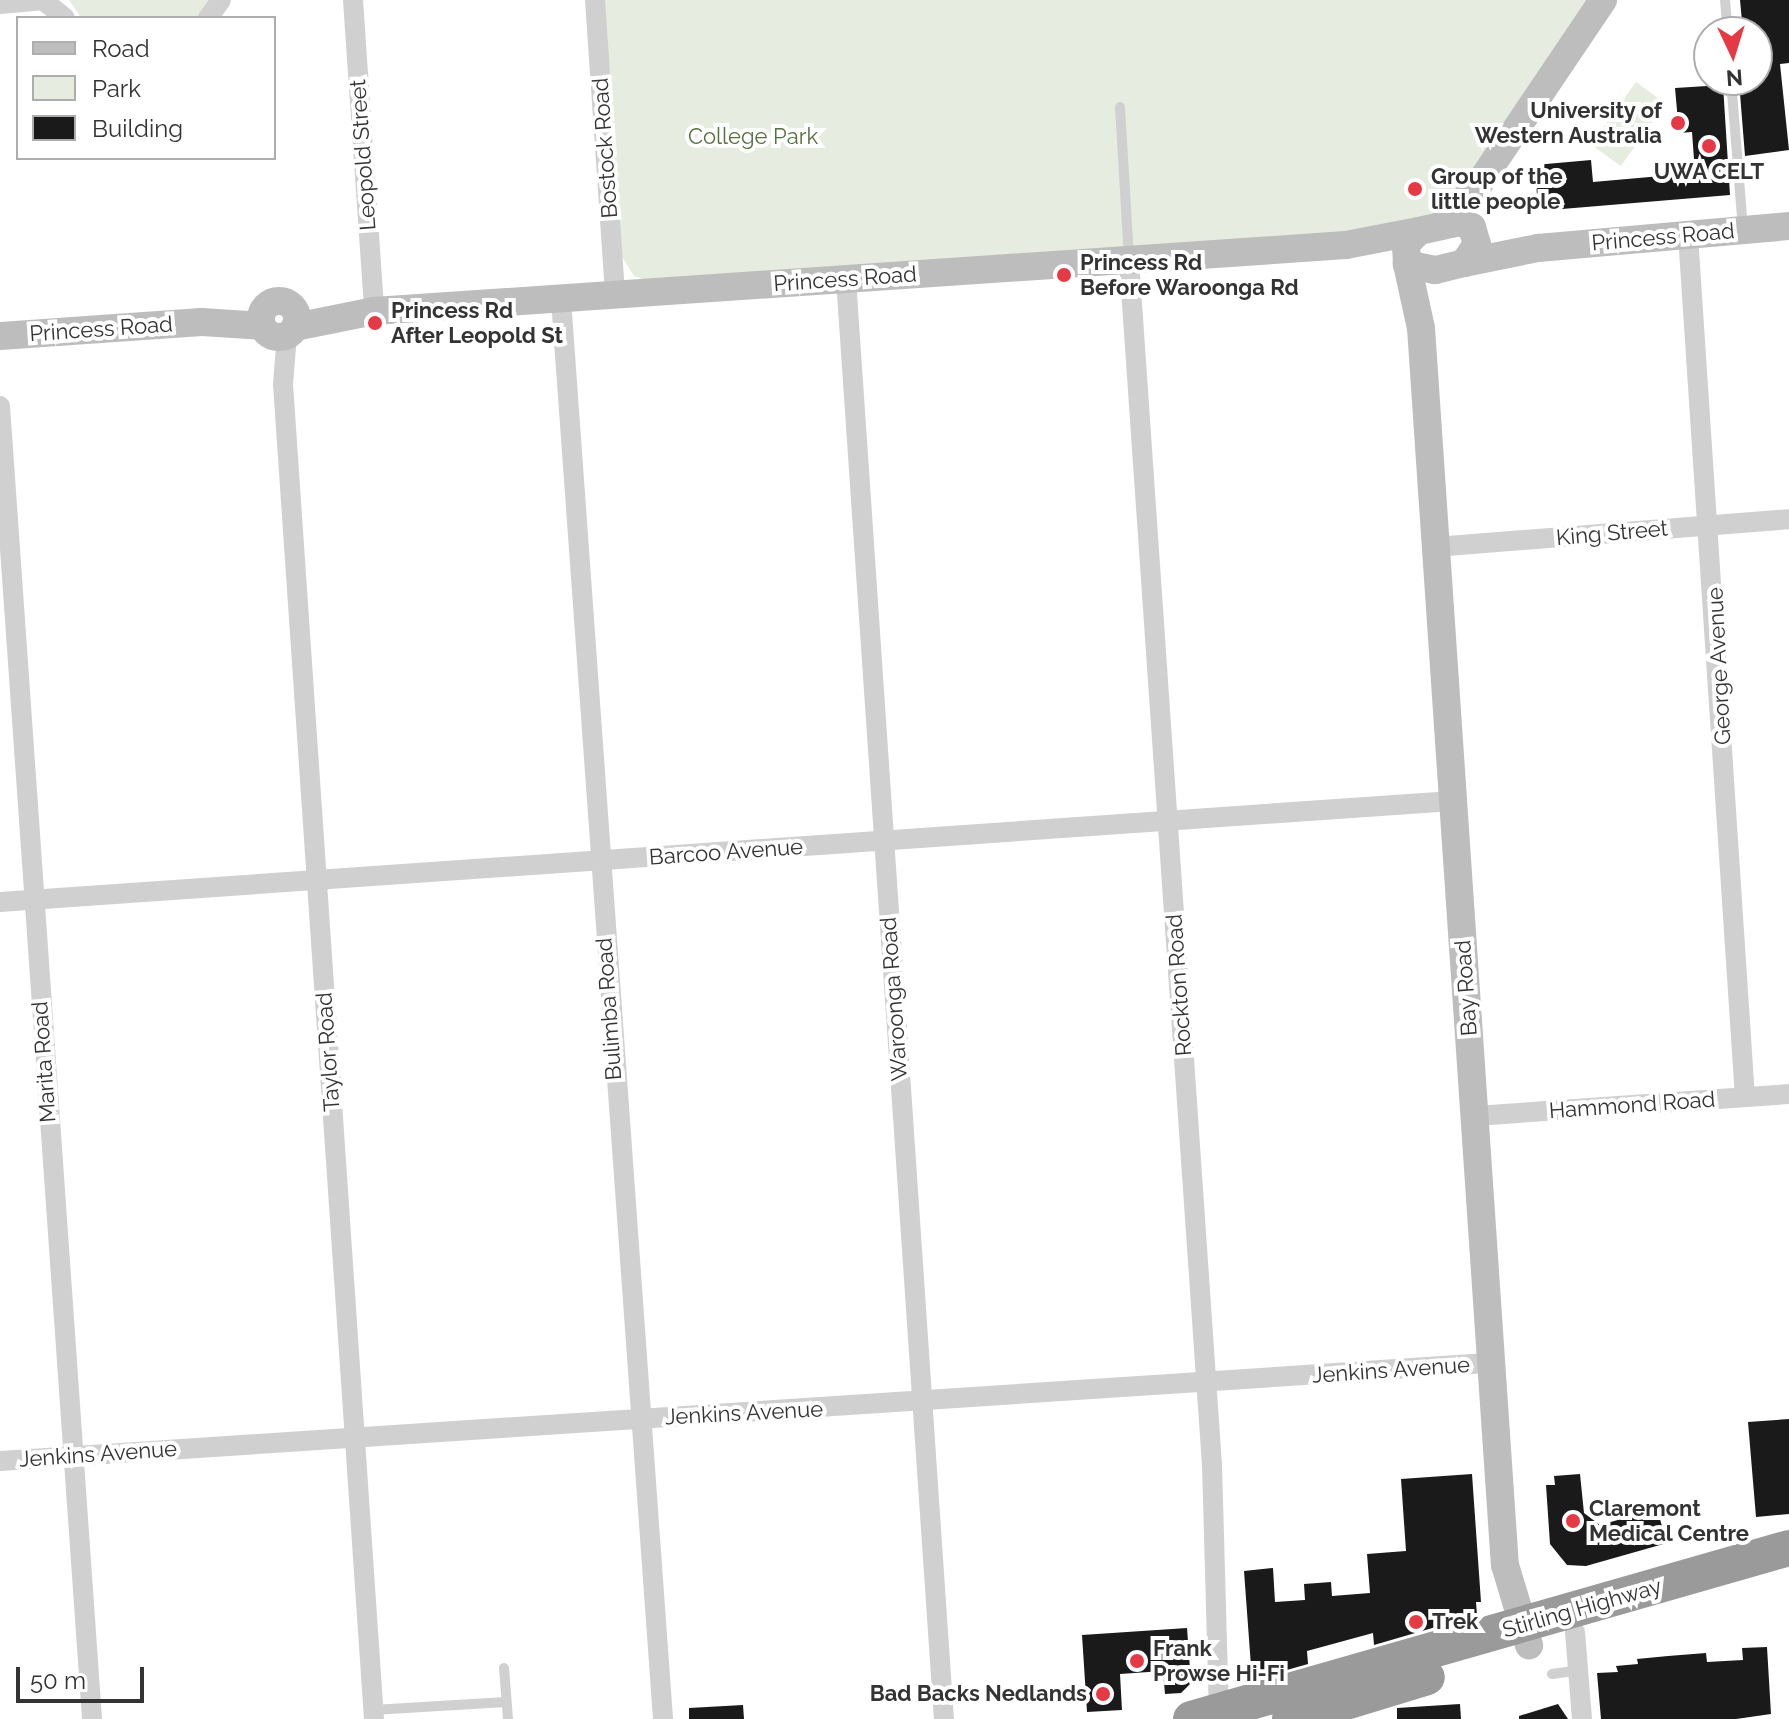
<!DOCTYPE html>
<style>
body{margin:0}
#map{position:relative;width:1789px;height:1719px;overflow:hidden;background:#fff;font-family:Raleway,sans-serif}
div>[style]{position:absolute}
[style*='--x']{left:calc(var(--x)*1px);top:calc(var(--y)*1px);width:calc(var(--w)*1px);rotate:calc(var(--a)*1deg)}
.green>*{inset:0;background:#e6ecdf;transform-origin:0 0}
.building>*{inset:0;background:#1a1a1a}
.lane>*{height:10px;margin:-5px;padding:0 5px;transform-origin:5px;border-radius:5px;background:#d0d0d0}
.street>*{height:20px;margin:-10px;padding:0 10px;transform-origin:10px;border-radius:10px;background:#d0d0d0}
.secondary>*{height:28px;margin:-14px;padding:0 14px;transform-origin:14px;border-radius:14px;background:#bdbdbd}
.secondary>.ring{margin:-14px;padding:0;box-sizing:content-box;background:none;border:28px solid #bdbdbd;border-radius:50%}
.highway>*{height:36px;margin:-18px;padding:0 18px;transform-origin:18px;border-radius:18px;background:#9a9a9a}
.dots>*{width:22px;height:22px;translate:-50% -50%;box-sizing:border-box;border:4px solid #fff;border-radius:50%}
span{translate:-50% -50%;white-space:nowrap;text-align:center;line-height:1.15;-webkit-text-stroke:8px #fff;paint-order:stroke}
.poi-label{font-size:22px;color:#333;font-weight:700}
.right{translate:-100% -50%;text-align:right}
.left{translate:0 -50%;text-align:left}
.park-label{font-size:22px;color:#56703f}
.street-label{font-size:22px;color:#333}
.legend{position:absolute;left:16px;top:16px;width:260px;height:144px;box-sizing:border-box;background:#fff;border:2px solid #adadad;margin:0;padding:10px 14px;list-style:none;font-size:24px;color:#333}
.legend li{display:flex;align-items:center;gap:16px;height:40px}
.legend b{width:40px;border:2px solid #adadad}
.north{position:absolute;left:1693px;top:16px;width:80px;height:80px;box-sizing:border-box;background:#fff;border:2px solid #adadad;border-radius:50%;rotate:176deg;font-size:22px;font-weight:700;line-height:32px;text-align:center;color:#333}
.north::after{content:'';display:block;margin:auto;width:28px;height:36px;background:#e63946;clip-path:polygon(50% 0,100% 100%,50% 72%,0 100%)}
.scale{position:absolute;left:16px;top:1667px;width:128px;height:36px;box-sizing:border-box;border:4px solid #333;border-top:0;padding-left:10px;font-size:24px;line-height:28px;white-space:nowrap;color:#333;-webkit-text-stroke:6px #fff;paint-order:stroke}
</style>
<div id="map">
<div class="green">
<i style="clip-path:polygon(69px 0,211px 0,198px 18px,81px 18px)"></i>
<i style="clip-path:polygon(603px 0,1590px 0,1457px 193px,1435px 217px,1385px 229px,649px 281px,634px 276px,619px 252px)"></i>
<i style="left:1636px;top:82px;width:37px;height:77px;rotate:36deg"></i>
</div>
<div class="building">
<i style="clip-path:polygon(1740px 0,1789px 0,1789px 63px,1780px 64px,1789px 150px,1745px 156px,1739px 81px,1757px 80px,1757px 32px,1743px 32px)"></i>
<i style="clip-path:polygon(1723px 85px,1730px 195px,1538px 211px,1535px 165px,1591px 160px,1593px 182px,1695px 173px,1692px 132px,1679px 133px,1675px 88px)"></i>
<i style="clip-path:polygon(1789px 1419px,1789px 1514px,1756px 1517px,1748px 1422px)"></i>
<i style="clip-path:polygon(1472px 1474px,1481px 1602px,1476px 1602px,1477px 1615px,1374px 1645px,1373px 1633px,1307px 1651px,1308px 1664px,1252px 1680px,1244px 1571px,1273px 1568px,1275px 1602px,1305px 1600px,1304px 1584px,1331px 1582px,1332px 1596px,1370px 1593px,1367px 1554px,1406px 1551px,1401px 1479px)"></i>
<i style="clip-path:polygon(1580px 1474px,1584px 1513px,1600px 1525px,1657px 1509px,1667px 1543px,1586px 1566px,1567px 1565px,1550px 1544px,1546px 1485px,1555px 1485px,1554px 1476px)"></i>
<i style="clip-path:polygon(1187px 1628px,1191px 1683px,1181px 1693px,1165px 1694px,1163px 1671px,1120px 1674px,1122px 1710px,1087px 1712px,1082px 1635px)"></i>
<i style="clip-path:polygon(1767px 1647px,1771px 1714px,1736px 1719px,1601px 1719px,1597px 1673px,1618px 1672px,1616px 1666px,1638px 1664px,1637px 1659px,1668px 1656px,1706px 1653px,1707px 1662px,1743px 1660px,1742px 1648px)"></i>
<i style="clip-path:polygon(1460px 1704px,1461px 1719px,1397px 1719px,1397px 1708px)"></i>
<i style="clip-path:polygon(1558px 1704px,1568px 1719px,1519px 1719px,1519px 1716px)"></i>
<i style="clip-path:polygon(743px 1705px,744px 1719px,689px 1719px,689px 1708px)"></i>
</div>
<div class="lane">
<i style="--x:1725;--y:0;--w:32;--a:85"></i>
<i style="--x:1731;--y:80;--w:148;--a:85.4"></i>
<i style="--x:1120;--y:107;--w:151;--a:86.6"></i>
<i style="--x:504;--y:1668;--w:51;--a:85.5"></i>
<i style="--x:1552;--y:1674;--w:27;--a:-8"></i>
<i style="--x:373;--y:1710;--w:133;--a:-3.4"></i>
</div>
<div class="street">
<i style="--x:353;--y:0;--w:312;--a:86.1"></i>
<i style="--x:595;--y:0;--w:296;--a:86.1"></i>
<i style="--x:44;--y:1;--w:27;--a:39"></i>
<i style="--x:0;--y:4;--w:45;--a:-5.1"></i>
<i style="--x:208;--y:18;--w:22;--a:-54"></i>
<i style="--x:1688;--y:235;--w:864;--a:86.22"></i>
<i style="--x:1129;--y:260;--w:1207;--a:86.06"></i>
<i style="--x:1212;--y:1464;--w:247;--a:88.4"></i>
<i style="--x:846;--y:279;--w:1443;--a:86.11"></i>
<i style="--x:561;--y:299;--w:1424;--a:85.89"></i>
<i style="--x:287;--y:335;--w:49;--a:94.7"></i>
<i style="--x:283;--y:384;--w:1338;--a:86.1"></i>
<i style="--x:0;--y:406;--w:1316;--a:85.99"></i>
<i style="--x:1435;--y:547;--w:355;--a:-4.5"></i>
<i style="--x:0;--y:902;--w:1456;--a:-3.98"></i>
<i style="--x:1475;--y:1116;--w:315;--a:-4"></i>
<i style="--x:0;--y:1461;--w:1491;--a:-3.77"></i>
<i style="--x:1575;--y:1632;--w:87;--a:85.4"></i>
</div>
<div class="secondary">
<i style="--x:1460;--y:222;--w:13;--a:23"></i>
<i style="--x:1472;--y:227;--w:18;--a:74"></i>
<i style="--x:1477;--y:244;--w:23;--a:124"></i>
<i style="--x:1464;--y:263;--w:30;--a:166"></i>
<i style="--x:1435;--y:270;--w:29;--a:-168"></i>
<i style="--x:1407;--y:264;--w:20;--a:-93"></i>
<i style="--x:1406;--y:244;--w:18;--a:-45"></i>
<i style="--x:1419;--y:231;--w:42;--a:-12.4"></i>
<i style="--x:1443;--y:223;--w:53;--a:-47.3"></i>
<i style="--x:1479;--y:184;--w:222;--a:-56"></i>
<i style="--x:1464;--y:263;--w:76;--a:-11.5"></i>
<i style="--x:1538;--y:248;--w:252;--a:-5"></i>
<i style="--x:1407;--y:264;--w:66;--a:77.7"></i>
<i style="--x:1421;--y:328;--w:1240;--a:86.12"></i>
<i style="--x:1505;--y:1565;--w:84;--a:73.3"></i>
<i class="ring" style="left:261px;top:301px;width:8px;height:8px"></i>
<i style="--x:295;--y:327;--w:81;--a:-11.4"></i>
<i style="--x:374;--y:311;--w:974;--a:-3.88"></i>
<i style="--x:1346;--y:245;--w:74;--a:-10.9"></i>
<i style="--x:0;--y:336;--w:202;--a:-4"></i>
<i style="--x:202;--y:322;--w:60;--a:3.8"></i>
</div>
<div class="highway">
<i style="--x:1191;--y:1719;--w:622;--a:-15.96"></i>
<i style="--x:1290;--y:1719;--w:143;--a:-17"></i>
</div>
<div class="dots">
<i style="left:1678px;top:123px;background:#e63946"></i>
<i style="left:1709px;top:146px;background:#e63946"></i>
<i style="left:1415px;top:189px;background:#e63946"></i>
<i style="left:1064px;top:275px;background:#e63946"></i>
<i style="left:375px;top:323px;background:#e63946"></i>
<i style="left:1573px;top:1521px;background:#e63946"></i>
<i style="left:1416px;top:1622px;background:#e63946"></i>
<i style="left:1137px;top:1661px;background:#e63946"></i>
<i style="left:1103px;top:1694px;background:#e63946"></i>
</div>
<div class="poi-label">
<span class="right" style="left:1662px;top:123px">University of<br>Western Australia</span>
<span style="left:1709px;top:172px">UWA CELT</span>
<span class="left" style="left:1431px;top:189px">Group of the<br>little people</span>
<span class="left" style="left:1080px;top:275px">Princess Rd<br>Before Waroonga Rd</span>
<span class="left" style="left:391px;top:323px">Princess Rd<br>After Leopold St</span>
<span class="left" style="left:1589px;top:1521px">Claremont<br>Medical Centre</span>
<span class="left" style="left:1432px;top:1622px">Trek</span>
<span class="left" style="left:1153px;top:1661px">Frank<br>Prowse Hi-Fi</span>
<span class="right" style="left:1087px;top:1694px">Bad Backs Nedlands</span>
</div>
<div class="park-label">
<span style="left:753px;top:137px">College Park</span>
</div>
<div class="street-label">
<span style="left:605px;top:148px;rotate:-94deg">Bostock Road</span>
<span style="left:363px;top:155px;rotate:-94deg">Leopold Street</span>
<span style="left:1663px;top:237px;rotate:-5deg">Princess Road</span>
<span style="left:845px;top:279px;rotate:-4deg">Princess Road</span>
<span style="left:101px;top:329px;rotate:-4deg">Princess Road</span>
<span style="left:1612px;top:533px;rotate:-5deg">King Street</span>
<span style="left:1719px;top:666px;rotate:-93deg">George Avenue</span>
<span style="left:726px;top:852px;rotate:-4deg">Barcoo Avenue</span>
<span style="left:1179px;top:985px;rotate:-94deg">Rockton Road</span>
<span style="left:1466px;top:988px;rotate:-94deg">Bay Road</span>
<span style="left:894px;top:999px;rotate:-94deg">Waroonga Road</span>
<span style="left:609px;top:1009px;rotate:-94deg">Bulimba Road</span>
<span style="left:328px;top:1052px;rotate:-94deg">Taylor Road</span>
<span style="left:44px;top:1062px;rotate:-94deg">Marita Road</span>
<span style="left:1632px;top:1105px;rotate:-4deg">Hammond Road</span>
<span style="left:1391px;top:1370px;rotate:-4deg">Jenkins Avenue</span>
<span style="left:744px;top:1413px;rotate:-3deg">Jenkins Avenue</span>
<span style="left:98px;top:1454px;rotate:-4deg">Jenkins Avenue</span>
<span style="left:1582px;top:1608px;rotate:-16deg">Stirling Highway</span>
</div>
<ul class="legend">
<li><b style="height:10px;background:#bdbdbd"></b>Road</li>
<li><b style="height:22px;background:#e6ecdf"></b>Park</li>
<li><b style="height:22px;background:#1a1a1a"></b>Building</li>
</ul>
<div class="north">N</div>
<div class="scale">50 m</div>
</div>
